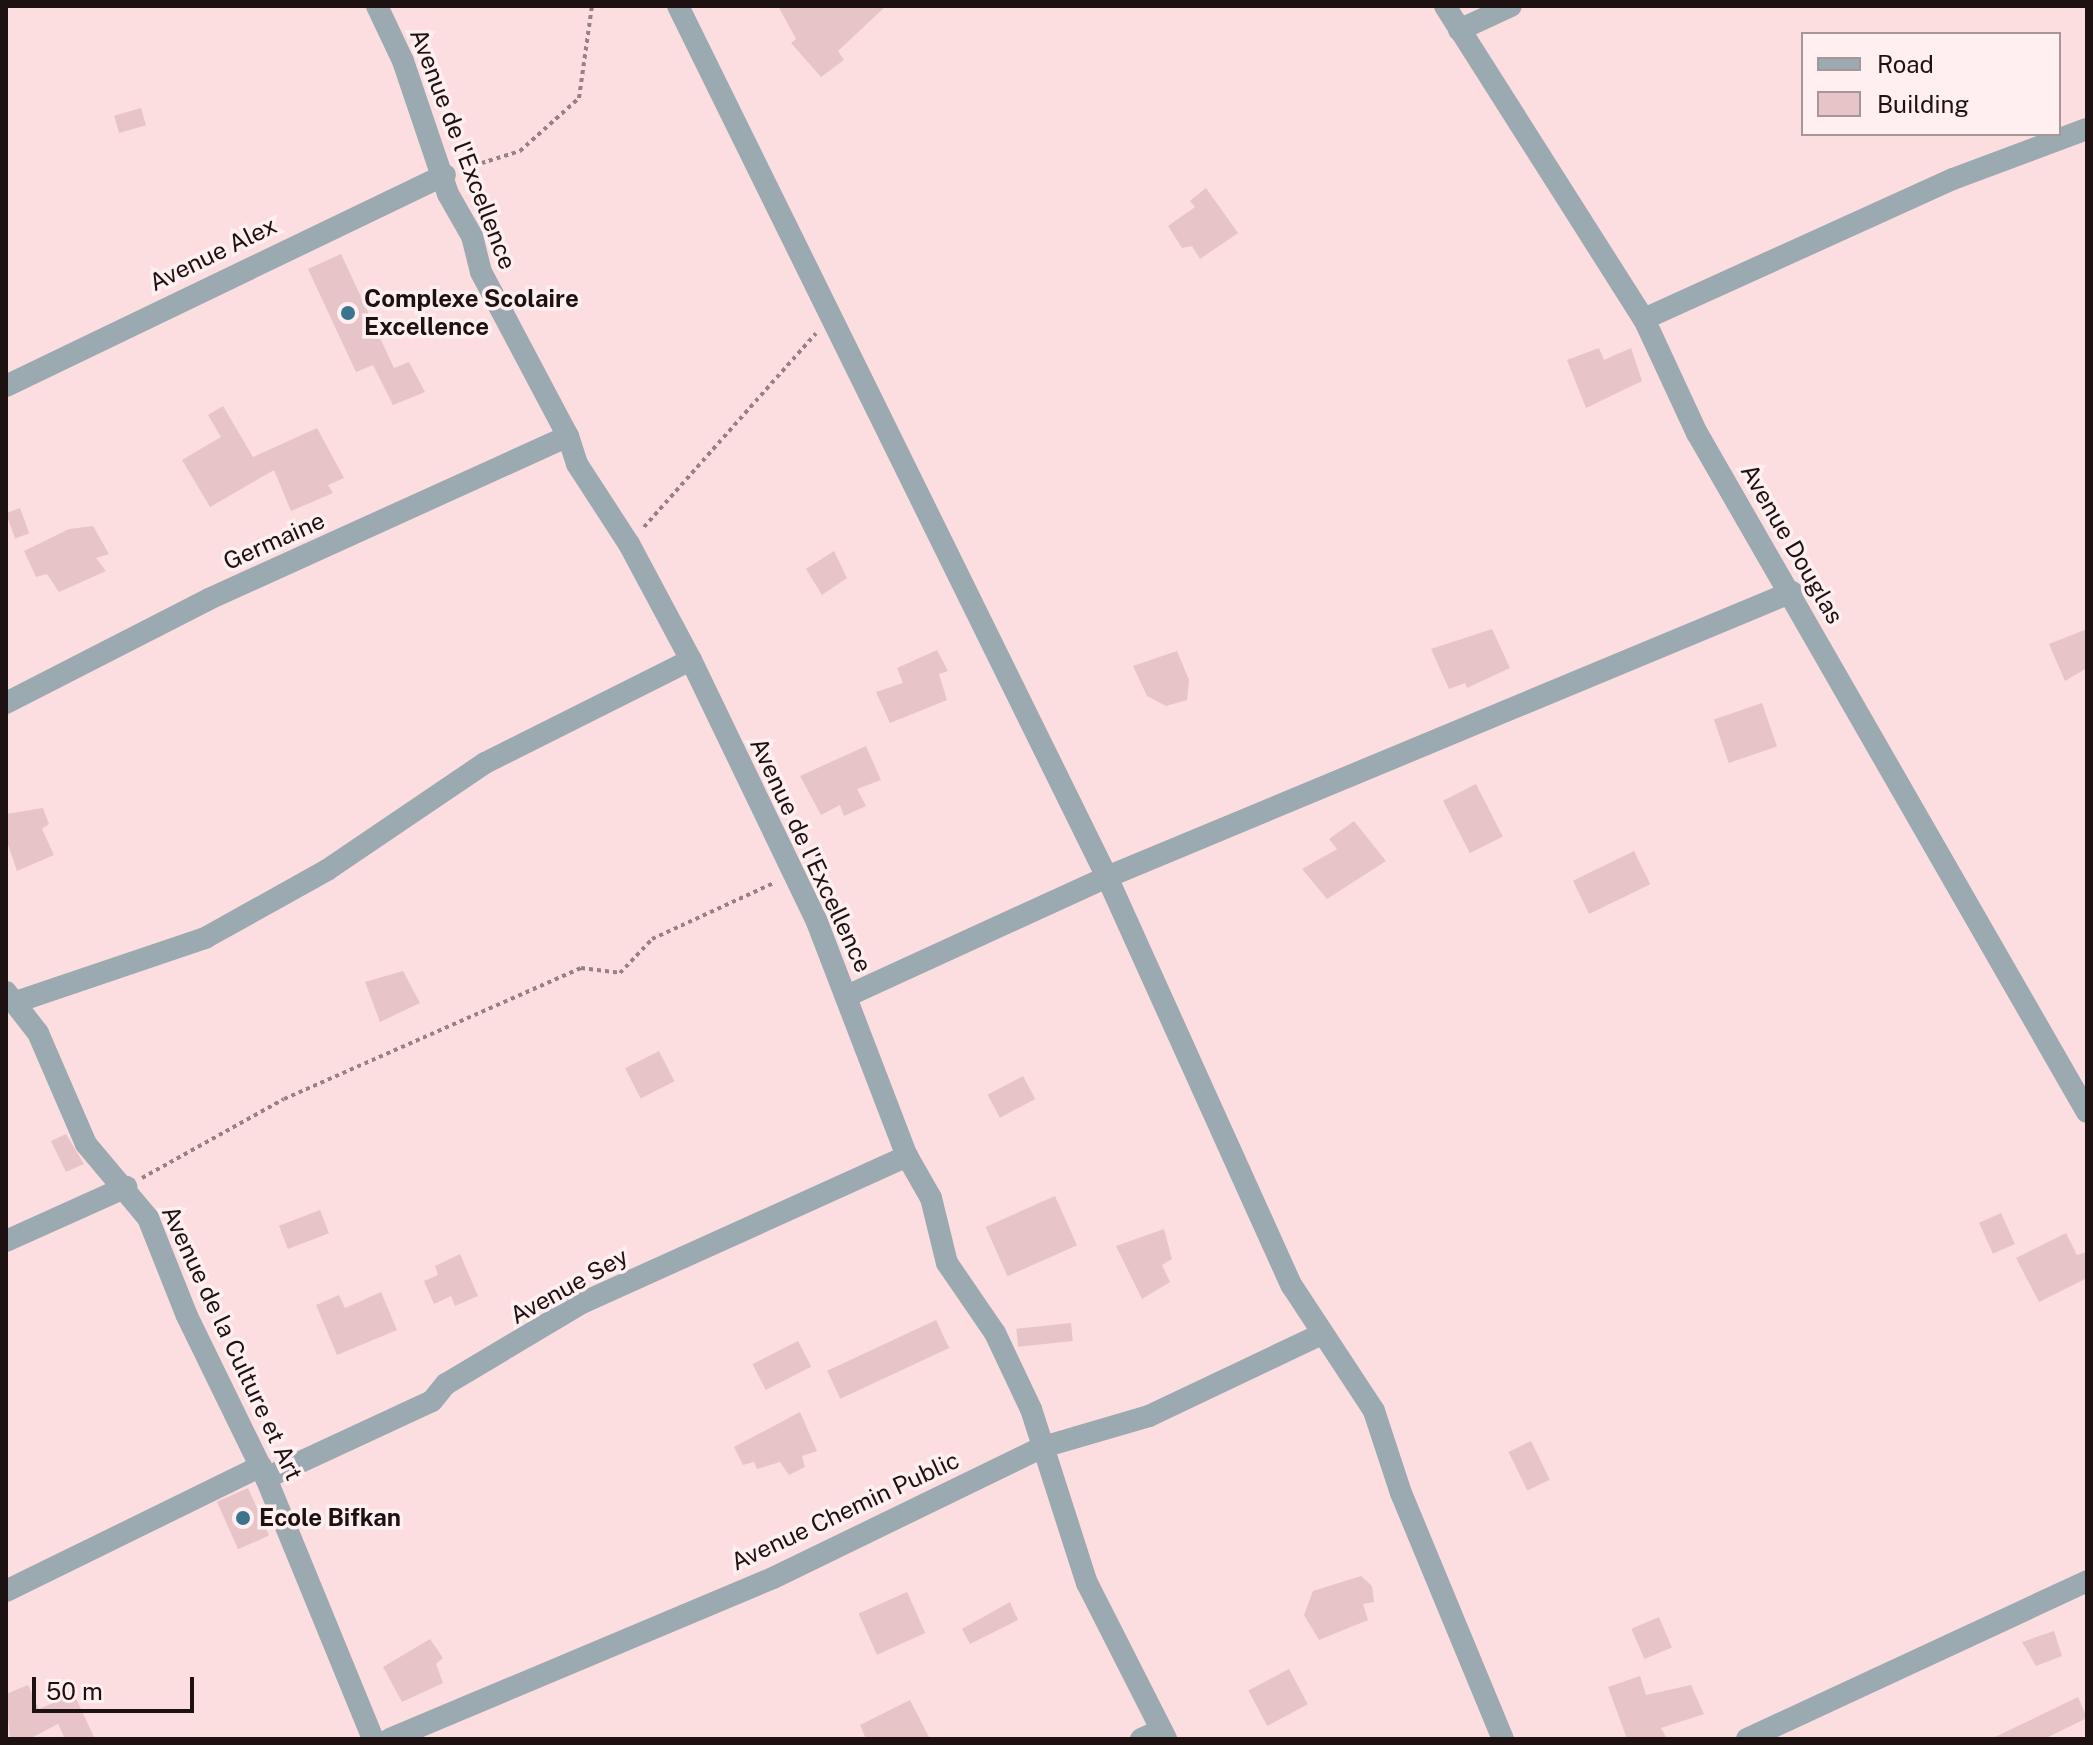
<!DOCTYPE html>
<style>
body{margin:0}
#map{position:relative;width:2093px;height:1745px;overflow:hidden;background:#fcdee1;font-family:"Public Sans",sans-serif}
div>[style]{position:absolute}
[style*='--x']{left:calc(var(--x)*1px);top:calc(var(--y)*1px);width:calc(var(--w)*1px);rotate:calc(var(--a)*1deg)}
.building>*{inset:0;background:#e7c4c7;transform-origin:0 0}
.path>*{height:4px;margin-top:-2px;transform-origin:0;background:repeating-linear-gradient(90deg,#978183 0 4px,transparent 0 8px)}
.street>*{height:22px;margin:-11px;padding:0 11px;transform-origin:11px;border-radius:11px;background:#9ba9b0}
.dots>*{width:22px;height:22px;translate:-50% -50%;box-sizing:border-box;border:4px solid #ffeff1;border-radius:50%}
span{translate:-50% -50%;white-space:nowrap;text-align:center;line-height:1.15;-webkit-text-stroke:7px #ffeff1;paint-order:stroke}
.street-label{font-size:24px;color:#1d1112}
.poi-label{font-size:24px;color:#1d1112;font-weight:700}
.left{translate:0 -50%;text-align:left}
.frame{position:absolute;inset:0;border:8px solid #1d1112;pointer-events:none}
.legend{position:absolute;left:1801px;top:32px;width:260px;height:104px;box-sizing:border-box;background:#ffeff1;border:2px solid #a59698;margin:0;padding:10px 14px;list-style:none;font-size:24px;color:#1d1112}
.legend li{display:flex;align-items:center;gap:16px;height:40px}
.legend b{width:40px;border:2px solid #a59698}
.scale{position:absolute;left:32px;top:1677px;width:162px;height:36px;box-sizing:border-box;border:4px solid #1d1112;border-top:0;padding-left:10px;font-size:24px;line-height:28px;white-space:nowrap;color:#1d1112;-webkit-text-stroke:6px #ffeff1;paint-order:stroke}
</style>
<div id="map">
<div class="building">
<i style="clip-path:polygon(778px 6px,886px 6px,838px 51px,844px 60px,821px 77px,791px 43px,796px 39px)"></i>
<i style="left:141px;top:108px;width:18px;height:28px;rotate:74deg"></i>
<i style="clip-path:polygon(1206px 188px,1238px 233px,1200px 259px,1192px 246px,1182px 248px,1168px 226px,1195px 207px,1190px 201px)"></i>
<i style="clip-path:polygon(341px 254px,394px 368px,409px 362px,425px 392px,393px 405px,373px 365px,356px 372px,308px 269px)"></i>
<i style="clip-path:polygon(1599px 348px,1604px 360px,1631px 348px,1642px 381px,1586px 408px,1567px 360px)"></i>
<i style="clip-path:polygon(223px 406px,253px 457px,317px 428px,344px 478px,328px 485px,333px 493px,291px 511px,274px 470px,210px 507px,182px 460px,221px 437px,208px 415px)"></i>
<i style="left:20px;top:508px;width:27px;height:15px;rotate:70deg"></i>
<i style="clip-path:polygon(93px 526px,109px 554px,96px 558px,106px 571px,59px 592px,47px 574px,36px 577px,24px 551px,69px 529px)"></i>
<i style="clip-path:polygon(834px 551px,847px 578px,822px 595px,806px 569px)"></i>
<i style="clip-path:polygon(1492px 629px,1510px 668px,1467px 688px,1465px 683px,1449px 689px,1431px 649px)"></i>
<i style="clip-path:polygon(2087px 629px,2087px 668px,2065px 681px,2049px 644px)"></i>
<i style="clip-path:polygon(937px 650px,948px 671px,939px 674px,947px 700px,890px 723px,876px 692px,903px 683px,897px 668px)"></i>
<i style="clip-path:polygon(1177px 651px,1189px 680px,1187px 700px,1166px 706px,1147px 696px,1133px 666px)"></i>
<i style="left:1762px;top:703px;width:46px;height:51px;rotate:71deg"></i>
<i style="clip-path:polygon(866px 746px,881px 780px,857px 789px,866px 806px,844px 816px,840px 805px,821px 815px,800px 776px)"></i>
<i style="left:1476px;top:784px;width:59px;height:37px;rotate:63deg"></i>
<i style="clip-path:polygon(43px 808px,49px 824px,42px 829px,54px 855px,17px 871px,6px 839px,6px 814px)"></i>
<i style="clip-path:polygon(1354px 821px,1386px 861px,1327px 899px,1302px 869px,1337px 849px,1329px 839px)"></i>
<i style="left:1634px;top:851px;width:37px;height:68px;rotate:64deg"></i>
<i style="clip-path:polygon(403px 971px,420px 1003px,380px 1022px,365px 982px)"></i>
<i style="left:659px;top:1051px;width:34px;height:38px;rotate:63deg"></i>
<i style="left:1023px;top:1076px;width:26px;height:40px;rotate:62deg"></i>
<i style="clip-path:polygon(66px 1134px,84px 1164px,66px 1172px,51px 1141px)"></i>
<i style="left:1055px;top:1196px;width:54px;height:76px;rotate:66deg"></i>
<i style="left:320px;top:1210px;width:25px;height:44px;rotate:69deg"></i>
<i style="left:2001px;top:1213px;width:34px;height:24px;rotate:66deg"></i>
<i style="clip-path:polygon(1164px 1229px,1172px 1259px,1162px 1265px,1170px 1282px,1142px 1299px,1116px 1246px)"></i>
<i style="clip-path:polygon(2066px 1233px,2077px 1255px,2087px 1252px,2087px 1278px,2039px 1302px,2016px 1258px)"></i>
<i style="clip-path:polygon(460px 1254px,478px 1296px,455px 1306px,451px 1296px,434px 1304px,424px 1281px,438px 1275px,435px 1266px)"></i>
<i style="clip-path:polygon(381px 1292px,397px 1330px,337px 1355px,316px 1305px,339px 1295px,345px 1308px)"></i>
<i style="left:936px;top:1320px;width:31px;height:120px;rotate:65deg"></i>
<i style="left:1071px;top:1323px;width:18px;height:55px;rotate:84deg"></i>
<i style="left:798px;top:1341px;width:29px;height:51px;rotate:63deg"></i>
<i style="clip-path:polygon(800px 1412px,817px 1451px,802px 1456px,805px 1467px,789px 1475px,780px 1462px,757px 1469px,754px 1462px,743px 1465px,734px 1447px)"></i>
<i style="left:1531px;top:1441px;width:43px;height:25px;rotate:64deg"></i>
<i style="left:248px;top:1488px;width:52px;height:34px;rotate:66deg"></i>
<i style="clip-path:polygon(1361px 1576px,1372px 1586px,1374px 1602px,1363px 1604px,1368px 1620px,1319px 1640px,1304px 1615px,1313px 1591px)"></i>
<i style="left:907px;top:1592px;width:45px;height:53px;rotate:66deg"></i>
<i style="clip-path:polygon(1010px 1602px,1018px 1620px,970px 1644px,962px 1629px)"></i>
<i style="left:1659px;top:1617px;width:33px;height:30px;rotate:67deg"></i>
<i style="clip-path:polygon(2054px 1631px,2062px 1656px,2036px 1666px,2022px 1642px)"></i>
<i style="clip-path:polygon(430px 1639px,443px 1658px,436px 1664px,443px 1683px,402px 1702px,383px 1667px)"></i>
<i style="left:1289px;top:1669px;width:40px;height:46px;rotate:62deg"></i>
<i style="clip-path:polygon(1640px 1676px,1646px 1695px,1691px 1685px,1704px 1714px,1661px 1728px,1667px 1739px,1627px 1739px,1608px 1687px)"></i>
<i style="clip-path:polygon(28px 1685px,39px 1709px,74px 1694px,95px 1739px,65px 1739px,58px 1724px,29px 1739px,10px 1739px,6px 1694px)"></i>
<i style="clip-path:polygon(2078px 1697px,2087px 1718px,2044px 1739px,1991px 1739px)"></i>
<i style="clip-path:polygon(910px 1700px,930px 1739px,866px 1739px,860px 1725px)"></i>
</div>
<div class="path">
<i style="--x:466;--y:168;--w:57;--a:-17.5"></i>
<i style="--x:520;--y:151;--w:79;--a:-41.9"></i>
<i style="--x:579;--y:98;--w:93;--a:-82"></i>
<i style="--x:644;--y:527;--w:259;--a:-48.4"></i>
<i style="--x:142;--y:1178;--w:162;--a:-29.1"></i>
<i style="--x:284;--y:1099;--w:325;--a:-23.8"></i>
<i style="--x:581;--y:968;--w:39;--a:7"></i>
<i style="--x:620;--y:973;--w:47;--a:-46.7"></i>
<i style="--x:652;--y:939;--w:134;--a:-24.7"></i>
</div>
<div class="street">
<i style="--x:377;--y:6;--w:61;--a:64.7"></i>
<i style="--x:403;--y:61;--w:140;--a:71.3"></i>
<i style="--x:448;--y:194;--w:48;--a:60.3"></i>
<i style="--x:472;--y:236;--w:37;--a:76"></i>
<i style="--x:481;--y:272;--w:186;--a:62.1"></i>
<i style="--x:568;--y:436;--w:29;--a:72"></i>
<i style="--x:577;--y:464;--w:95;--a:57"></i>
<i style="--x:629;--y:544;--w:132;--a:61.9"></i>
<i style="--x:691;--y:660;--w:291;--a:64.3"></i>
<i style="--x:817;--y:922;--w:251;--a:69"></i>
<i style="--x:907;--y:1156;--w:48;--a:60.3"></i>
<i style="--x:931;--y:1198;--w:67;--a:76.2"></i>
<i style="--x:947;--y:1263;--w:85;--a:55.6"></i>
<i style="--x:995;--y:1333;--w:84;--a:64.7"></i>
<i style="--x:1031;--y:1409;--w:183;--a:72.2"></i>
<i style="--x:1087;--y:1583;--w:175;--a:63.1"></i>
<i style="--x:678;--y:6;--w:971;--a:63.78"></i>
<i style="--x:1107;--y:877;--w:449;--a:65.7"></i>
<i style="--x:1292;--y:1286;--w:149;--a:56.7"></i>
<i style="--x:1374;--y:1411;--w:86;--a:71.8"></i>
<i style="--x:1401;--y:1493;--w:266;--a:67.5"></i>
<i style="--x:1445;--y:6;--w:371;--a:57.6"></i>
<i style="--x:1644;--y:319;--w:126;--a:65.1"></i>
<i style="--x:1697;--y:433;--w:783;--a:60.13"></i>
<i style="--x:1459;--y:30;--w:57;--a:-24.8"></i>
<i style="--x:1644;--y:319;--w:339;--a:-24.4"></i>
<i style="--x:1953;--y:179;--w:143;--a:-20.5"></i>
<i style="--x:6;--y:386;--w:487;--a:-25.7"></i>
<i style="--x:6;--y:703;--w:228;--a:-27.1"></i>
<i style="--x:209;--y:599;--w:394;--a:-24.4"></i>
<i style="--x:6;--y:992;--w:52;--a:52"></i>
<i style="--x:38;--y:1033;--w:121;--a:66.6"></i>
<i style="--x:86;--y:1144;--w:97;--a:50"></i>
<i style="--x:148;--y:1218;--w:105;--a:68.3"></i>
<i style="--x:187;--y:1316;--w:180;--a:64"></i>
<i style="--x:266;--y:1478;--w:282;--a:67.7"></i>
<i style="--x:847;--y:996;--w:286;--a:-24.6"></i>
<i style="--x:1107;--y:877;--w:742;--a:-22.59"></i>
<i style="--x:16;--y:1002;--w:200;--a:-18.7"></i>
<i style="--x:205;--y:938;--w:140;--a:-29.1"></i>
<i style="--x:327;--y:870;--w:191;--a:-34.1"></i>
<i style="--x:485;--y:763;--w:230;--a:-26.6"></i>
<i style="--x:6;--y:1241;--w:132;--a:-24.2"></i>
<i style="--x:266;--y:1478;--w:183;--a:-24.9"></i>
<i style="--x:432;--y:1401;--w:22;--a:-51"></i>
<i style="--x:446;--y:1384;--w:158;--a:-30.8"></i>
<i style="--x:582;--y:1303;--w:357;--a:-24.3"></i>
<i style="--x:6;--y:1591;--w:284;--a:-26.1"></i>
<i style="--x:390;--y:1739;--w:415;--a:-22.8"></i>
<i style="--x:773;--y:1578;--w:300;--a:-25.9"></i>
<i style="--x:1043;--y:1447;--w:110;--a:-16.3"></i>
<i style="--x:1149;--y:1416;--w:191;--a:-25.4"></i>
<i style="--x:1141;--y:1739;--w:22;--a:-24"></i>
<i style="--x:1747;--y:1739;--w:375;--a:-24.9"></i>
</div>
<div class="dots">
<i style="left:348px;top:313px;background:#3b748e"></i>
<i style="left:243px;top:1518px;background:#3b748e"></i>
</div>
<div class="street-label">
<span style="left:463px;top:149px;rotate:69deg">Avenue de l'Excellence</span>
<span style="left:213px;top:254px;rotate:-26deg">Avenue Alex</span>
<span style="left:274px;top:541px;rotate:-24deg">Germaine</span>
<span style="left:1792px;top:544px;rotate:60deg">Avenue Douglas</span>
<span style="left:811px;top:855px;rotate:65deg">Avenue de l'Excellence</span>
<span style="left:569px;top:1286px;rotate:-29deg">Avenue Sey</span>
<span style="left:232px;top:1343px;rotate:65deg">Avenue de la Culture et Art</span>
<span style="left:845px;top:1511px;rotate:-25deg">Avenue Chemin Public</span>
</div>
<div class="poi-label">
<span class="left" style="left:364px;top:313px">Complexe Scolaire<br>Excellence</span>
<span class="left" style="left:259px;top:1518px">Ecole Bifkan</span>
</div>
<div class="frame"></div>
<ul class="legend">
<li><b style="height:10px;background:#9ba9b0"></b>Road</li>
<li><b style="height:22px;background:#e7c4c7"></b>Building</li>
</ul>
<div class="scale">50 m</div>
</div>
